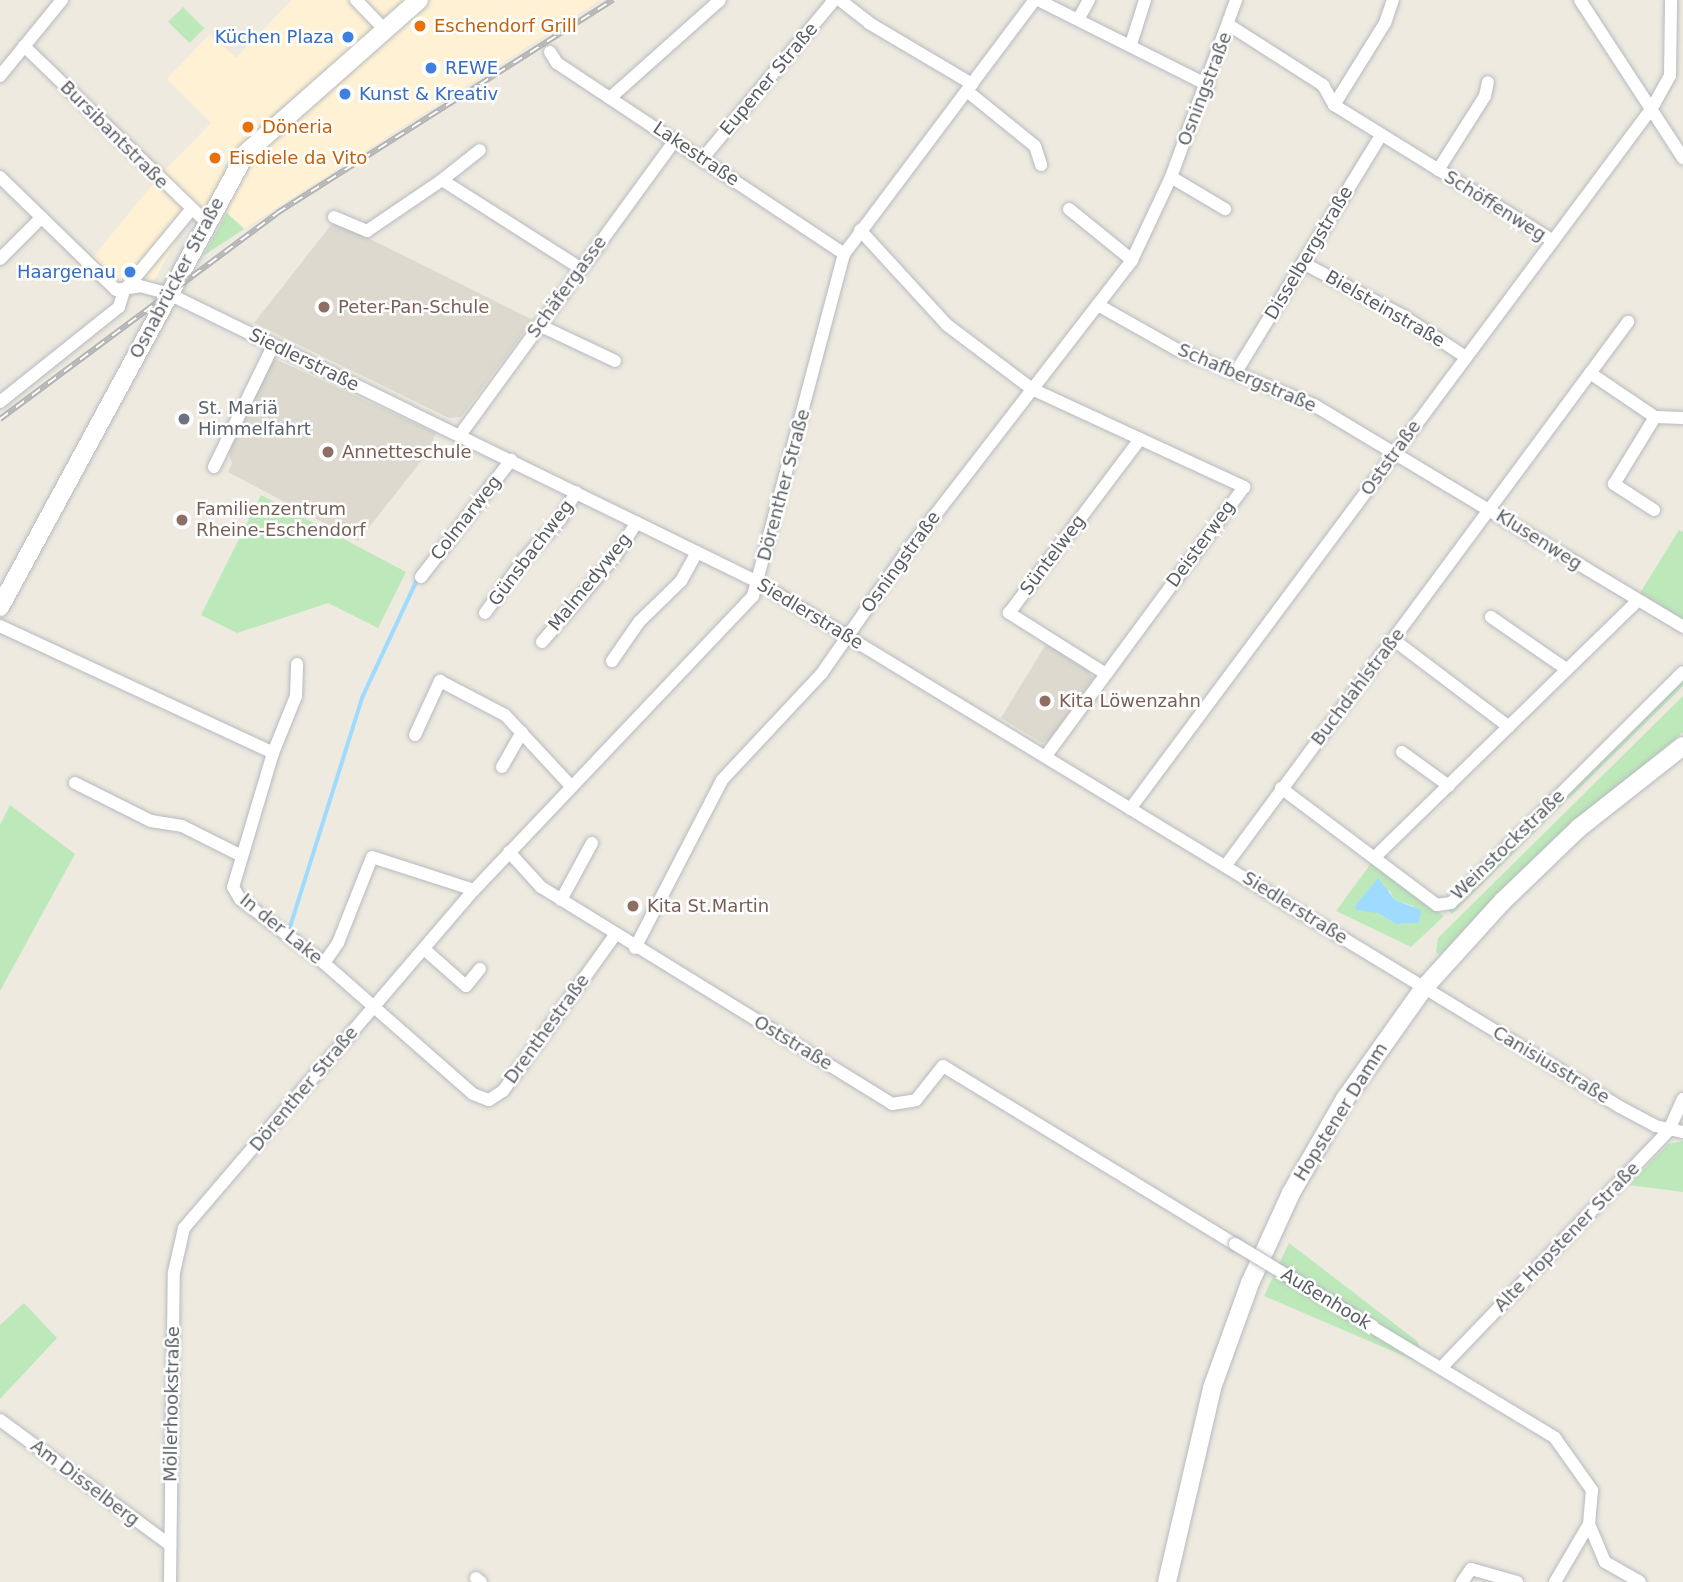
<!DOCTYPE html>
<meta charset="utf-8">
<style>
body{margin:0}
#map{position:relative;width:1683px;height:1582px;overflow:hidden;background:#eeeae0;font-family:"DejaVu Sans",sans-serif}
div>[style]{position:absolute}
[style*='--x']{left:calc(var(--x)*1px);top:calc(var(--y)*1px);width:calc(var(--w)*1px);rotate:calc(var(--a)*1deg)}
.commercial>*{inset:0;background:#fff2d4}
.education>*{inset:0;background:#ddd9cf}
.green>*{inset:0;background:#bde8ba;transform-origin:0 0}
.water>*{inset:0;background:#9fdbff}
.stream>*{height:3.5px;margin:-1.75px;padding:0 1.75px;transform-origin:1.75px;border-radius:1.75px;background:#9fdbff}
.roads{filter:drop-shadow(0 0 2px #b6babf) drop-shadow(0 0 2px #b6babf)}
.minor>*{height:12px;margin:-6px;padding:0 6px;transform-origin:6px;border-radius:6px;background:#fff}
.secondary>*{height:18px;margin:-9px;padding:0 9px;transform-origin:9px;border-radius:9px;background:#fff}
.rail>*{height:6px;margin-top:-3px;transform-origin:0;background:repeating-linear-gradient(90deg,#fff 0 10px,#b3b4b4 0 20px);box-sizing:border-box;border-block:2px solid #b3b4b4}
.bridges{filter:drop-shadow(0 0 2px #b6babf) drop-shadow(0 0 2px #b6babf)}
.minor-bridge>*{height:12px;margin:-6px;padding:0 6px;transform-origin:6px;border-radius:6px;background:#fff}
.dots>*{width:19px;height:19px;translate:-50% -50%;box-sizing:border-box;border:4px solid #fff;border-radius:50%}
span{translate:-50% -50%;white-space:nowrap;text-align:center;line-height:1.15;-webkit-text-stroke:5px #fff;paint-order:stroke}
.food-label{font-size:18px;color:#c56008}
.left{translate:0 -50%;text-align:left}
.shop-label{font-size:18px;color:#366cbe}
.right{translate:-100% -50%;text-align:right}
.street-label{font-size:18px;color:#595e63}
.education-label{font-size:18px;color:#785e54}
.worship-label{font-size:18px;color:#5b616d}
</style>
<div id="map">
<div class="commercial">
<i style="clip-path:polygon(292px 0,600px 0,245px 228px,227px 213px,186px 222px,154px 281px,117px 282px,93px 257px,163px 172px,211px 123px,167px 79px,210px 34px,236px 58px)"></i>
</div>
<div class="education">
<i style="clip-path:polygon(338px 223px,533px 320px,461px 417px,449px 418px,254px 323px,331px 225px)"></i>
<i style="clip-path:polygon(273px 358px,436px 433px,427px 454px,358px 541px,228px 472px,232px 463px,227px 449px)"></i>
<i style="clip-path:polygon(1046px 644px,1088px 669px,1093px 679px,1050px 739px,1042px 743px,1001px 718px)"></i>
</div>
<div class="green">
<i style="left:183px;top:7px;width:30px;height:21px;rotate:45deg"></i>
<i style="clip-path:polygon(227px 213px,244px 229px,203px 256px)"></i>
<i style="clip-path:polygon(261px 495px,406px 572px,378px 628px,328px 603px,237px 633px,201px 615px)"></i>
<i style="clip-path:polygon(1679px 530px,1683px 532px,1683px 619px,1640px 593px)"></i>
<i style="clip-path:polygon(1683px 681px,1683px 686px,1452px 914px,1449px 911px)"></i>
<i style="clip-path:polygon(1683px 696px,1683px 732px,1519px 872px,1440px 955px,1436px 952px,1438px 938px)"></i>
<i style="clip-path:polygon(10px 805px,75px 854px,0 991px,0 825px)"></i>
<i style="clip-path:polygon(evenodd,1372px 862px,1444px 916px,1411px 947px,1336px 911px,1372px 862px,1389px 890px,1395px 900px,1413px 906px,1419px 923px,1396px 924px,1378px 913px,1389px 890px)"></i>
<i style="clip-path:polygon(1683px 1141px,1683px 1192px,1629px 1185px,1668px 1144px)"></i>
<i style="clip-path:polygon(1289px 1243px,1417px 1341px,1427px 1366px,1264px 1296px)"></i>
<i style="clip-path:polygon(24px 1303px,57px 1338px,0 1399px,0 1325px)"></i>
</div>
<div class="water">
<i style="clip-path:polygon(1378px 878px,1395px 900px,1421px 910px,1419px 923px,1396px 924px,1378px 913px,1356px 910px,1355px 906px)"></i>
</div>
<div class="stream">
<i style="--x:290;--y:927;--w:240;--a:-72.5"></i>
<i style="--x:362;--y:698;--w:128;--a:-65"></i>
</div>
<div class="roads">
<div class="minor">
<i style="--x:356;--y:0;--w:40;--a:46"></i>
<i style="--x:840;--y:0;--w:37;--a:38"></i>
<i style="--x:869;--y:23;--w:120;--a:30.6"></i>
<i style="--x:1038;--y:0;--w:190;--a:26.6"></i>
<i style="--x:1580;--y:0;--w:189;--a:56.9"></i>
<i style="--x:1079;--y:18;--w:21;--a:-61"></i>
<i style="--x:1229;--y:25;--w:112;--a:32.6"></i>
<i style="--x:1323;--y:85;--w:23;--a:61"></i>
<i style="--x:1334;--y:105;--w:258;--a:31.8"></i>
<i style="--x:1131;--y:44;--w:46;--a:-72.3"></i>
<i style="--x:24;--y:46;--w:253;--a:44"></i>
<i style="--x:550;--y:52;--w:13;--a:58"></i>
<i style="--x:557;--y:63;--w:345;--a:33.6"></i>
<i style="--x:0;--y:76;--w:98;--a:-50.8"></i>
<i style="--x:967;--y:91;--w:87;--a:39"></i>
<i style="--x:1035;--y:146;--w:20;--a:72"></i>
<i style="--x:610;--y:98;--w:147;--a:-41.7"></i>
<i style="--x:1334;--y:105;--w:97;--a:-58.1"></i>
<i style="--x:1385;--y:23;--w:24;--a:-71"></i>
<i style="--x:703;--y:158;--w:205;--a:-50.3"></i>
<i style="--x:1438;--y:170;--w:88;--a:-57.6"></i>
<i style="--x:1485;--y:96;--w:14;--a:-78"></i>
<i style="--x:0;--y:177;--w:162;--a:44.2"></i>
<i style="--x:116;--y:290;--w:24;--a:-9"></i>
<i style="--x:140;--y:286;--w:28;--a:15"></i>
<i style="--x:167;--y:293;--w:658;--a:26.06"></i>
<i style="--x:758;--y:582;--w:1009;--a:31.34"></i>
<i style="--x:1620;--y:1107;--w:40;--a:28"></i>
<i style="--x:1655;--y:1126;--w:29;--a:12"></i>
<i style="--x:1171;--y:177;--w:63;--a:30.7"></i>
<i style="--x:442;--y:180;--w:48;--a:-38.3"></i>
<i style="--x:1069;--y:209;--w:81;--a:39"></i>
<i style="--x:334;--y:217;--w:36;--a:23"></i>
<i style="--x:367;--y:231;--w:91;--a:-34.2"></i>
<i style="--x:442;--y:180;--w:164;--a:32.5"></i>
<i style="--x:860;--y:230;--w:129;--a:47.5"></i>
<i style="--x:947;--y:325;--w:106;--a:37"></i>
<i style="--x:1032;--y:389;--w:234;--a:24.8"></i>
<i style="--x:1244;--y:487;--w:334;--a:126.4"></i>
<i style="--x:0;--y:259;--w:59;--a:-45"></i>
<i style="--x:1303;--y:263;--w:113;--a:27.9"></i>
<i style="--x:1403;--y:316;--w:75;--a:33.1"></i>
<i style="--x:1098;--y:305;--w:90;--a:29.4"></i>
<i style="--x:1176;--y:349;--w:149;--a:22.1"></i>
<i style="--x:1314;--y:405;--w:431;--a:31"></i>
<i style="--x:539;--y:325;--w:84;--a:25.3"></i>
<i style="--x:1236;--y:372;--w:278;--a:-58.5"></i>
<i style="--x:1590;--y:373;--w:78;--a:34.1"></i>
<i style="--x:1655;--y:417;--w:28;--a:2"></i>
<i style="--x:0;--y:402;--w:152;--a:-38.6"></i>
<i style="--x:119;--y:307;--w:17;--a:-73"></i>
<i style="--x:124;--y:291;--w:104;--a:-50.5"></i>
<i style="--x:460;--y:435;--w:365;--a:-53.9"></i>
<i style="--x:214;--y:467;--w:135;--a:-64"></i>
<i style="--x:1654;--y:510;--w:48;--a:-147"></i>
<i style="--x:1614;--y:484;--w:79;--a:-58.5"></i>
<i style="--x:421;--y:577;--w:148;--a:-52.4"></i>
<i style="--x:485;--y:613;--w:68;--a:-54"></i>
<i style="--x:525;--y:558;--w:52;--a:-47.4"></i>
<i style="--x:560;--y:520;--w:32;--a:-60"></i>
<i style="--x:1491;--y:617;--w:91;--a:34.7"></i>
<i style="--x:0;--y:626;--w:301;--a:24.9"></i>
<i style="--x:273;--y:753;--w:140;--a:106.6"></i>
<i style="--x:233;--y:887;--w:14;--a:60"></i>
<i style="--x:240;--y:899;--w:106;--a:37.3"></i>
<i style="--x:324;--y:963;--w:198;--a:41.3"></i>
<i style="--x:473;--y:1094;--w:17;--a:21"></i>
<i style="--x:489;--y:1100;--w:17;--a:-33"></i>
<i style="--x:503;--y:1091;--w:192;--a:-54.3"></i>
<i style="--x:1394;--y:640;--w:144;--a:37.1"></i>
<i style="--x:542;--y:642;--w:113;--a:-49.7"></i>
<i style="--x:615;--y:556;--w:40;--a:-57.1"></i>
<i style="--x:612;--y:661;--w:47;--a:-55.3"></i>
<i style="--x:639;--y:622;--w:59;--a:-44.3"></i>
<i style="--x:681;--y:581;--w:33;--a:-61"></i>
<i style="--x:1106;--y:674;--w:115;--a:-147.8"></i>
<i style="--x:1009;--y:613;--w:218;--a:-53"></i>
<i style="--x:415;--y:735;--w:60;--a:-65.2"></i>
<i style="--x:440;--y:681;--w:73;--a:27.6"></i>
<i style="--x:505;--y:715;--w:97;--a:47.1"></i>
<i style="--x:1402;--y:752;--w:58;--a:35.9"></i>
<i style="--x:273;--y:753;--w:61;--a:-68"></i>
<i style="--x:296;--y:696;--w:32;--a:-88"></i>
<i style="--x:502;--y:767;--w:40;--a:-60.3"></i>
<i style="--x:75;--y:783;--w:85;--a:26.6"></i>
<i style="--x:151;--y:821;--w:31;--a:9"></i>
<i style="--x:182;--y:826;--w:65;--a:26.6"></i>
<i style="--x:1281;--y:788;--w:195;--a:36.9"></i>
<i style="--x:1437;--y:905;--w:14;--a:-8"></i>
<i style="--x:1451;--y:903;--w:327;--a:-44.9"></i>
<i style="--x:1130;--y:809;--w:874;--a:-53.33"></i>
<i style="--x:1652;--y:108;--w:37;--a:-61"></i>
<i style="--x:1670;--y:76;--w:76;--a:-89.2"></i>
<i style="--x:509;--y:852;--w:47;--a:47.6"></i>
<i style="--x:541;--y:887;--w:413;--a:31.7"></i>
<i style="--x:892;--y:1104;--w:24;--a:-9"></i>
<i style="--x:916;--y:1100;--w:43;--a:-51.5"></i>
<i style="--x:943;--y:1066;--w:342;--a:31.4"></i>
<i style="--x:1375;--y:857;--w:366;--a:-44.3"></i>
<i style="--x:1226;--y:865;--w:676;--a:-53.49"></i>
<i style="--x:561;--y:900;--w:65;--a:-61.5"></i>
<i style="--x:635;--y:948;--w:189;--a:-62.6"></i>
<i style="--x:722;--y:780;--w:146;--a:-46.9"></i>
<i style="--x:822;--y:673;--w:145;--a:-55.1"></i>
<i style="--x:905;--y:554;--w:371;--a:-52.3"></i>
<i style="--x:1132;--y:260;--w:92;--a:-64.8"></i>
<i style="--x:1171;--y:177;--w:189;--a:-69.8"></i>
<i style="--x:424;--y:949;--w:56;--a:41.4"></i>
<i style="--x:466;--y:986;--w:22;--a:-51"></i>
<i style="--x:324;--y:963;--w:24;--a:-55"></i>
<i style="--x:338;--y:943;--w:92;--a:-68.4"></i>
<i style="--x:372;--y:857;--w:107;--a:17.9"></i>
<i style="--x:1288;--y:1276;--w:312;--a:31.2"></i>
<i style="--x:1555;--y:1438;--w:64;--a:54.6"></i>
<i style="--x:1592;--y:1490;--w:34;--a:95"></i>
<i style="--x:1589;--y:1524;--w:41;--a:67.2"></i>
<i style="--x:1605;--y:1562;--w:40;--a:29.7"></i>
<i style="--x:1441;--y:1368;--w:330;--a:-46.2"></i>
<i style="--x:1669;--y:1130;--w:34;--a:-66"></i>
<i style="--x:0;--y:1420;--w:211;--a:36.3"></i>
<i style="--x:476;--y:1578;--w:6;--a:39"></i>
<i style="--x:170;--y:1582;--w:310;--a:-89.3"></i>
<i style="--x:174;--y:1272;--w:45;--a:-77.2"></i>
<i style="--x:184;--y:1228;--w:445;--a:-49.4"></i>
<i style="--x:474;--y:890;--w:405;--a:-46.5"></i>
<i style="--x:753;--y:596;--w:354;--a:-75.1"></i>
<i style="--x:844;--y:254;--w:318;--a:-53.1"></i>
<i style="--x:1462;--y:1582;--w:16;--a:-55"></i>
<i style="--x:1471;--y:1569;--w:48;--a:15.8"></i>
<i style="--x:1555;--y:1582;--w:67;--a:-59.6"></i>
</div>
<div class="secondary">
<i style="--x:0;--y:607;--w:516;--a:-61.55"></i>
<i style="--x:246;--y:153;--w:231;--a:-41.5"></i>
<i style="--x:1167;--y:1582;--w:199;--a:-76.9"></i>
<i style="--x:1212;--y:1388;--w:112;--a:-70.1"></i>
<i style="--x:1250;--y:1283;--w:99;--a:-65.5"></i>
<i style="--x:1291;--y:1193;--w:108;--a:-60.1"></i>
<i style="--x:1345;--y:1099;--w:136;--a:-54.6"></i>
<i style="--x:1424;--y:988;--w:118;--a:-47.8"></i>
<i style="--x:1503;--y:901;--w:107;--a:-43.9"></i>
<i style="--x:1580;--y:827;--w:131;--a:-38.2"></i>
</div>
</div>
<div class="rail">
<i style="--x:0;--y:419;--w:345;--a:-36.6"></i>
<i style="--x:277;--y:213;--w:398;--a:-32.4"></i>
</div>
<div class="bridges">
<div class="minor-bridge">
<i style="--x:1235;--y:1244;--w:62;--a:31.1"></i>
</div>
</div>
<div class="dots">
<i style="left:420px;top:26px;background:#e8710a"></i>
<i style="left:348px;top:37px;background:#3f7fe0"></i>
<i style="left:431px;top:68px;background:#3f7fe0"></i>
<i style="left:345px;top:94px;background:#3f7fe0"></i>
<i style="left:248px;top:127px;background:#e8710a"></i>
<i style="left:215px;top:158px;background:#e8710a"></i>
<i style="left:130px;top:272px;background:#3f7fe0"></i>
<i style="left:324px;top:307px;background:#8d6e63"></i>
<i style="left:184px;top:419px;background:#6b7280"></i>
<i style="left:328px;top:452px;background:#8d6e63"></i>
<i style="left:182px;top:520px;background:#8d6e63"></i>
<i style="left:1045px;top:701px;background:#8d6e63"></i>
<i style="left:633px;top:906px;background:#8d6e63"></i>
</div>
<div class="food-label">
<span class="left" style="left:434px;top:26px">Eschendorf Grill</span>
<span class="left" style="left:262px;top:127px">Döneria</span>
<span class="left" style="left:229px;top:158px">Eisdiele da Vito</span>
</div>
<div class="shop-label">
<span class="right" style="left:334px;top:37px">Küchen Plaza</span>
<span class="left" style="left:445px;top:68px">REWE</span>
<span class="left" style="left:359px;top:94px">Kunst &amp; Kreativ</span>
<span class="right" style="left:116px;top:272px">Haargenau</span>
</div>
<div class="street-label">
<span style="left:769px;top:79px;rotate:-50deg">Eupener Straße</span>
<span style="left:1205px;top:89px;rotate:-69deg">Osningstraße</span>
<span style="left:114px;top:135px;rotate:45deg">Bursibantstraße</span>
<span style="left:696px;top:154px;rotate:34deg">Lakestraße</span>
<span style="left:1495px;top:206px;rotate:32deg">Schöffenweg</span>
<span style="left:1309px;top:253px;rotate:-59deg">Disselbergstraße</span>
<span style="left:177px;top:278px;rotate:-62deg">Osnabrücker Straße</span>
<span style="left:567px;top:287px;rotate:-54deg">Schäfergasse</span>
<span style="left:1385px;top:309px;rotate:30deg">Bielsteinstraße</span>
<span style="left:304px;top:360px;rotate:26deg">Siedlerstraße</span>
<span style="left:1247px;top:378px;rotate:23deg">Schafbergstraße</span>
<span style="left:1391px;top:458px;rotate:-54deg">Oststraße</span>
<span style="left:784px;top:485px;rotate:-75deg">Dörenther Straße</span>
<span style="left:466px;top:518px;rotate:-52deg">Colmarweg</span>
<span style="left:1539px;top:540px;rotate:32deg">Klusenweg</span>
<span style="left:1201px;top:544px;rotate:-54deg">Deisterweg</span>
<span style="left:531px;top:553px;rotate:-53deg">Günsbachweg</span>
<span style="left:1053px;top:555px;rotate:-53deg">Süntelweg</span>
<span style="left:901px;top:562px;rotate:-54deg">Osningstraße</span>
<span style="left:590px;top:582px;rotate:-51deg">Malmedyweg</span>
<span style="left:810px;top:614px;rotate:31deg">Siedlerstraße</span>
<span style="left:1358px;top:687px;rotate:-53deg">Buchdahlstraße</span>
<span style="left:1508px;top:845px;rotate:-44deg">Weinstockstraße</span>
<span style="left:1295px;top:908px;rotate:32deg">Siedlerstraße</span>
<span style="left:281px;top:929px;rotate:39deg">In der Lake</span>
<span style="left:547px;top:1029px;rotate:-54deg">Drenthestraße</span>
<span style="left:793px;top:1043px;rotate:31deg">Oststraße</span>
<span style="left:1551px;top:1065px;rotate:31deg">Canisiusstraße</span>
<span style="left:304px;top:1089px;rotate:-50deg">Dörenther Straße</span>
<span style="left:1341px;top:1112px;rotate:-58deg">Hopstener Damm</span>
<span style="left:1567px;top:1237px;rotate:-46deg">Alte Hopstener Straße</span>
<span style="left:1326px;top:1299px;rotate:31deg">Außenhook</span>
<span style="left:172px;top:1404px;rotate:-89deg">Möllerhookstraße</span>
<span style="left:85px;top:1483px;rotate:37deg">Am Disselberg</span>
</div>
<div class="education-label">
<span class="left" style="left:338px;top:307px">Peter-Pan-Schule</span>
<span class="left" style="left:342px;top:452px">Annetteschule</span>
<span class="left" style="left:196px;top:520px">Familienzentrum<br>Rheine-Eschendorf</span>
<span class="left" style="left:1059px;top:701px">Kita Löwenzahn</span>
<span class="left" style="left:647px;top:906px">Kita St.Martin</span>
</div>
<div class="worship-label">
<span class="left" style="left:198px;top:419px">St. Mariä<br>Himmelfahrt</span>
</div>
</div>
